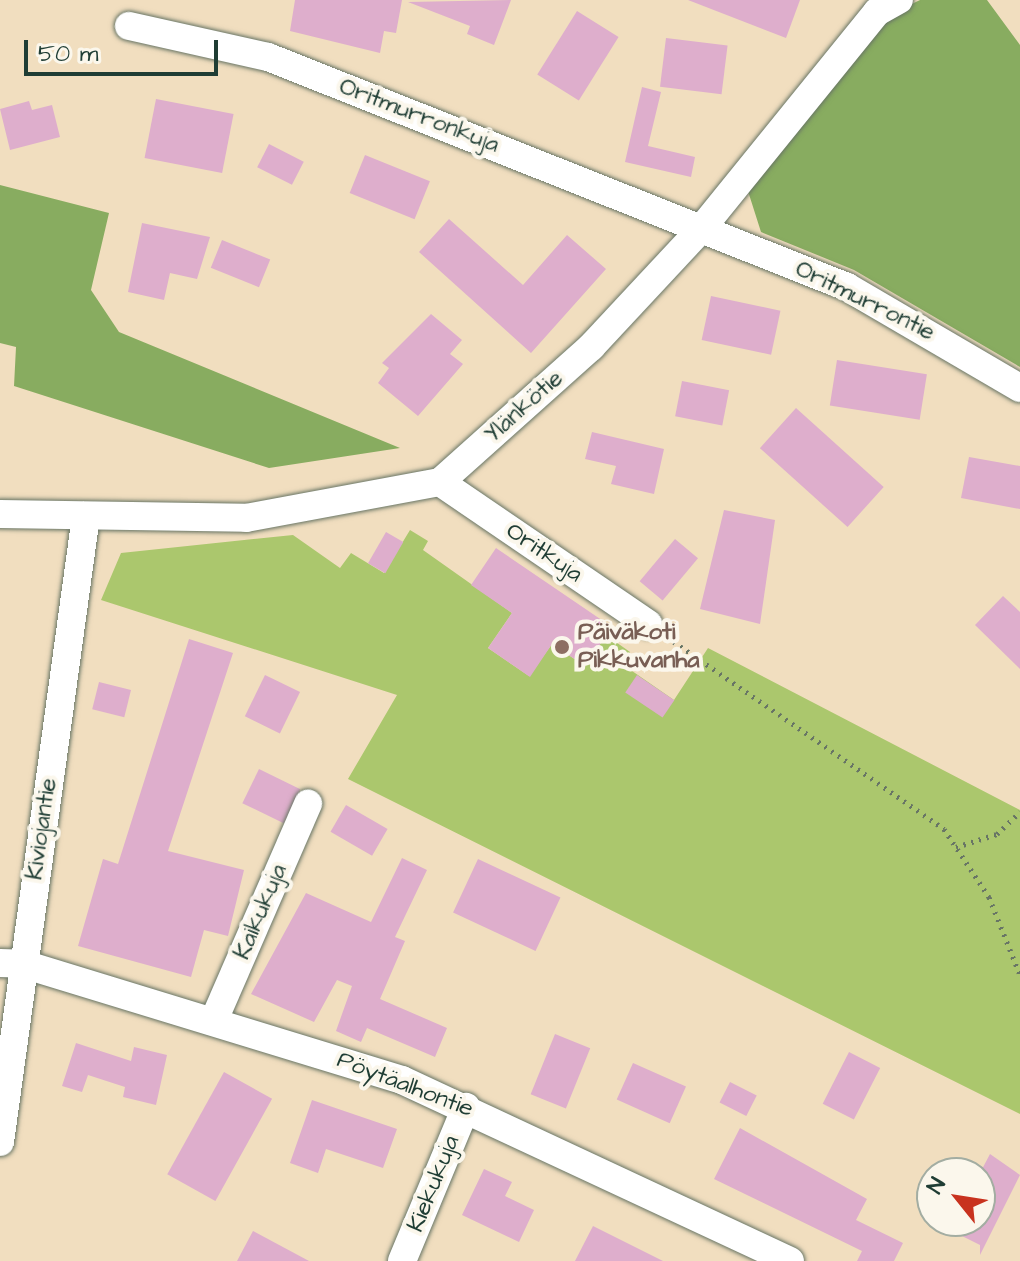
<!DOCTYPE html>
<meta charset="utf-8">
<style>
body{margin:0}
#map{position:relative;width:1020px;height:1261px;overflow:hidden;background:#f1debf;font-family:"Architects Daughter",sans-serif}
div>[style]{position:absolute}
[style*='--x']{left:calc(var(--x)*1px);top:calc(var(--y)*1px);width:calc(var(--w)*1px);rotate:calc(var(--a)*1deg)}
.green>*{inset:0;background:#abc76d}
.forest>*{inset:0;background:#88ac60}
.building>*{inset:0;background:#deaecc;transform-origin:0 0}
.path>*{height:5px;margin-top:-2.5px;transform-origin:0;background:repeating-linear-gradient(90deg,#687565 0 2px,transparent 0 8px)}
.roads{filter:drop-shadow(0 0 2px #687565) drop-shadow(0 0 2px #687565)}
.street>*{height:28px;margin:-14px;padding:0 14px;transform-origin:14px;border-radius:14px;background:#fff}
.dots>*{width:22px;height:22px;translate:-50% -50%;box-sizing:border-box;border:4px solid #fbf7ec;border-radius:50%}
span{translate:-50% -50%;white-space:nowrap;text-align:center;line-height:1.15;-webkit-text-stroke:8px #fbf7ec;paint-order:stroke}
.street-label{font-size:24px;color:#1f3d34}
.education-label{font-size:24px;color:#785e54;font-weight:700}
.left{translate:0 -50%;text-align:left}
.north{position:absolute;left:916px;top:1157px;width:80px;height:80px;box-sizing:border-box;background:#fbf7ec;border:2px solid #a3ada2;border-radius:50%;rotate:300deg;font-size:22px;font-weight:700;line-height:32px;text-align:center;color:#1f3d34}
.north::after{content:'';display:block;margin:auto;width:28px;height:36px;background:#c8321e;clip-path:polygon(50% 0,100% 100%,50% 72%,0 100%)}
.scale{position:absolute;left:24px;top:40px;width:194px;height:36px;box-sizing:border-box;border:4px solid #1f3d34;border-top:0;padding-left:10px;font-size:24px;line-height:28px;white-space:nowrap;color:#1f3d34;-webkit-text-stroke:6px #fbf7ec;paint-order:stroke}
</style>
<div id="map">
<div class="green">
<i style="clip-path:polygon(410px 530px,428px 541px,423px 550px,512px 613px,488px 648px,529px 676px,552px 644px,585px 666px,606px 635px,630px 652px,622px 664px,674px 700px,708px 648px,1020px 810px,1020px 1114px,348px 779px,397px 695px,101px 600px,121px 553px,293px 535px,340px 568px,351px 553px,384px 573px)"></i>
</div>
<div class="forest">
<i style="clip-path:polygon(920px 0,987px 0,1020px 45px,1020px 367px,854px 270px,761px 232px,747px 188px,881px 19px)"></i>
<i style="clip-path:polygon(0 185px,109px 213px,91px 290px,119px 332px,400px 448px,269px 468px,14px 386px,16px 347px,0 343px)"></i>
</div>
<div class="building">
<i style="clip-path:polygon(295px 0,402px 0,396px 33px,384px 31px,380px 53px,290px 31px)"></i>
<i style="clip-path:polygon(511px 0,494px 45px,467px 34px,470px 26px,408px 2px)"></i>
<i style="clip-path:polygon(688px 0,800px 0,786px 38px)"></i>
<i style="left:577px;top:11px;width:49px;height:75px;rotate:32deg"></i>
<i style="left:666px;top:38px;width:62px;height:49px;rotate:7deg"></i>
<i style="clip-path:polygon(642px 87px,661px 92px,648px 146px,695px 157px,691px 177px,625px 162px)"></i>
<i style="left:156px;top:99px;width:79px;height:60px;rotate:11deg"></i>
<i style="clip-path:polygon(29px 101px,32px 110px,52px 105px,60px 137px,10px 150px,0 109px)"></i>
<i style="left:269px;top:144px;width:39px;height:26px;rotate:27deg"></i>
<i style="left:365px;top:155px;width:70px;height:41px;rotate:22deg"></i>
<i style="clip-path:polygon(449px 219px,523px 285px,567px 235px,606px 269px,531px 353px,419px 252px)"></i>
<i style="clip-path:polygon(142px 223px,210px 237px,197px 279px,170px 273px,164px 300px,128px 292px)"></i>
<i style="left:222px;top:240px;width:52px;height:30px;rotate:22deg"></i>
<i style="left:711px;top:296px;width:71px;height:45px;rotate:12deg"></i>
<i style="clip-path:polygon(431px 314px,462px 340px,450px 354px,463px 364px,418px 416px,378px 383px,389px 368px,382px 363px)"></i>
<i style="left:837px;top:360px;width:91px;height:46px;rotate:9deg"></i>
<i style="left:682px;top:381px;width:48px;height:36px;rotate:11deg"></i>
<i style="left:796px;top:408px;width:118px;height:54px;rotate:42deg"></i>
<i style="clip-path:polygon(592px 432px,664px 449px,654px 494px,611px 484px,616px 466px,585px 459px)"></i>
<i style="clip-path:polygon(969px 457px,1020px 466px,1020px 509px,961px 498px)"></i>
<i style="clip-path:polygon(724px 510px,775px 520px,760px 624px,700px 609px)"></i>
<i style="left:386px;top:532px;width:20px;height:36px;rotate:30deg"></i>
<i style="left:675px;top:539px;width:30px;height:55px;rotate:40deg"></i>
<i style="clip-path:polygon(496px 548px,612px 627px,585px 666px,552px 644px,530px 677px,488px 648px,512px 613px,471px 585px)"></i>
<i style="clip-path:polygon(1003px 596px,1020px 612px,1020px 669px,975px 625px)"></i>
<i style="clip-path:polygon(189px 639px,233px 653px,168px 851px,244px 870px,228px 936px,204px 930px,191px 977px,78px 946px,103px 859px,118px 864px)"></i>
<i style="left:265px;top:675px;width:39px;height:46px;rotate:26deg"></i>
<i style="left:637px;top:675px;width:45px;height:21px;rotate:34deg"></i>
<i style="left:99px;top:682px;width:33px;height:28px;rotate:14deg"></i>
<i style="left:259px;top:769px;width:46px;height:38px;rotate:26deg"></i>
<i style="left:346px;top:805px;width:48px;height:31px;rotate:30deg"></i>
<i style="clip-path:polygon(402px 858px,427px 870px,395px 937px,405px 941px,380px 999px,447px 1028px,435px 1057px,367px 1028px,361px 1042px,336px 1031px,352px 986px,337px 980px,314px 1022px,251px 994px,306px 893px,371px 922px)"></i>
<i style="left:478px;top:859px;width:91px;height:59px;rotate:25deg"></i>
<i style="left:555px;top:1034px;width:38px;height:65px;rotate:22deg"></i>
<i style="clip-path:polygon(76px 1043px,131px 1061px,134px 1047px,167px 1055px,156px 1105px,123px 1097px,125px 1087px,88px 1075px,82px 1092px,62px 1086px)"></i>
<i style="left:849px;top:1052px;width:35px;height:58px;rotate:27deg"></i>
<i style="left:633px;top:1063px;width:58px;height:40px;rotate:24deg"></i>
<i style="left:224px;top:1072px;width:55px;height:117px;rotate:29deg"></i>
<i style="left:730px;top:1082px;width:30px;height:23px;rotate:27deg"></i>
<i style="clip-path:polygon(312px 1100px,397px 1129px,383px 1168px,326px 1149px,318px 1173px,290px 1163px)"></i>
<i style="clip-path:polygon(740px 1128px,867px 1199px,856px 1220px,903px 1243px,894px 1261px,857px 1261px,862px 1251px,714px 1179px)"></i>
<i style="clip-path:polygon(990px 1154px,1020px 1175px,980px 1255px,980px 1245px,932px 1221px,980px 1221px,980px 1173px)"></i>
<i style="clip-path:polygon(484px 1169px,512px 1182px,505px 1196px,534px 1210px,519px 1242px,462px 1215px)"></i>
<i style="clip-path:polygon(593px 1226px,663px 1261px,575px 1261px)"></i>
<i style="clip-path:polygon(253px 1231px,309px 1261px,237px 1261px)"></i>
</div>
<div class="path">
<i style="--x:667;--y:637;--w:337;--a:34.7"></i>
<i style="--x:944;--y:829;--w:82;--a:56.5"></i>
<i style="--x:989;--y:897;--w:84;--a:68.3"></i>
<i style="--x:956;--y:847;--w:43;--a:-17.6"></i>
<i style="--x:997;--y:834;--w:32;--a:-44"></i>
</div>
<div class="roads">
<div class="street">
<i style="--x:129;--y:26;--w:142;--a:12.6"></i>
<i style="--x:268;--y:57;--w:623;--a:21.66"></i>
<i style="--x:847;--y:287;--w:200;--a:30.3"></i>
<i style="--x:440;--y:482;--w:252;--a:34.3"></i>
<i style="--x:0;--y:514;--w:246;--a:0.9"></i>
<i style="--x:246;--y:518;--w:197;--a:-10.5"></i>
<i style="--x:440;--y:482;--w:203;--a:-41.8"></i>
<i style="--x:591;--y:347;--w:163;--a:-47"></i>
<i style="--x:702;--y:228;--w:278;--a:-51"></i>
<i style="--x:877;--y:12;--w:25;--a:-29"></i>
<i style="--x:0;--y:963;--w:23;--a:2"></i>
<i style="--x:23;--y:964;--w:396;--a:17"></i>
<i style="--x:402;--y:1080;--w:428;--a:25"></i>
<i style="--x:214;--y:1020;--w:236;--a:-66.5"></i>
<i style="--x:0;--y:1142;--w:632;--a:-82.18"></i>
<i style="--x:402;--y:1261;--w:167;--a:-67.4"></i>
</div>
</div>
<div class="dots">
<i style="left:562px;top:647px;background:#8d6e63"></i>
</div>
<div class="street-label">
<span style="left:419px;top:116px;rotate:21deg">Oritmurronkuja</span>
<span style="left:865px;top:301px;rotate:26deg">Oritmurrontie</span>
<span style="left:524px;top:407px;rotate:-42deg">Ylänkötie</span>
<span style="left:544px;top:553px;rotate:34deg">Oritkuja</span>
<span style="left:42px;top:829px;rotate:-82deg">Kiviojantie</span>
<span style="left:261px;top:912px;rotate:-67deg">Kaikukuja</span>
<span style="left:405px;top:1085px;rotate:21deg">Pöytäalhontie</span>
<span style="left:434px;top:1184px;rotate:-68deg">Kiekukuja</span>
</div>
<div class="education-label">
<span class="left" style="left:578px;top:647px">Päiväkoti<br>Pikkuvanha</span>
</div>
<div class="north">N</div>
<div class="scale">50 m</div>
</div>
